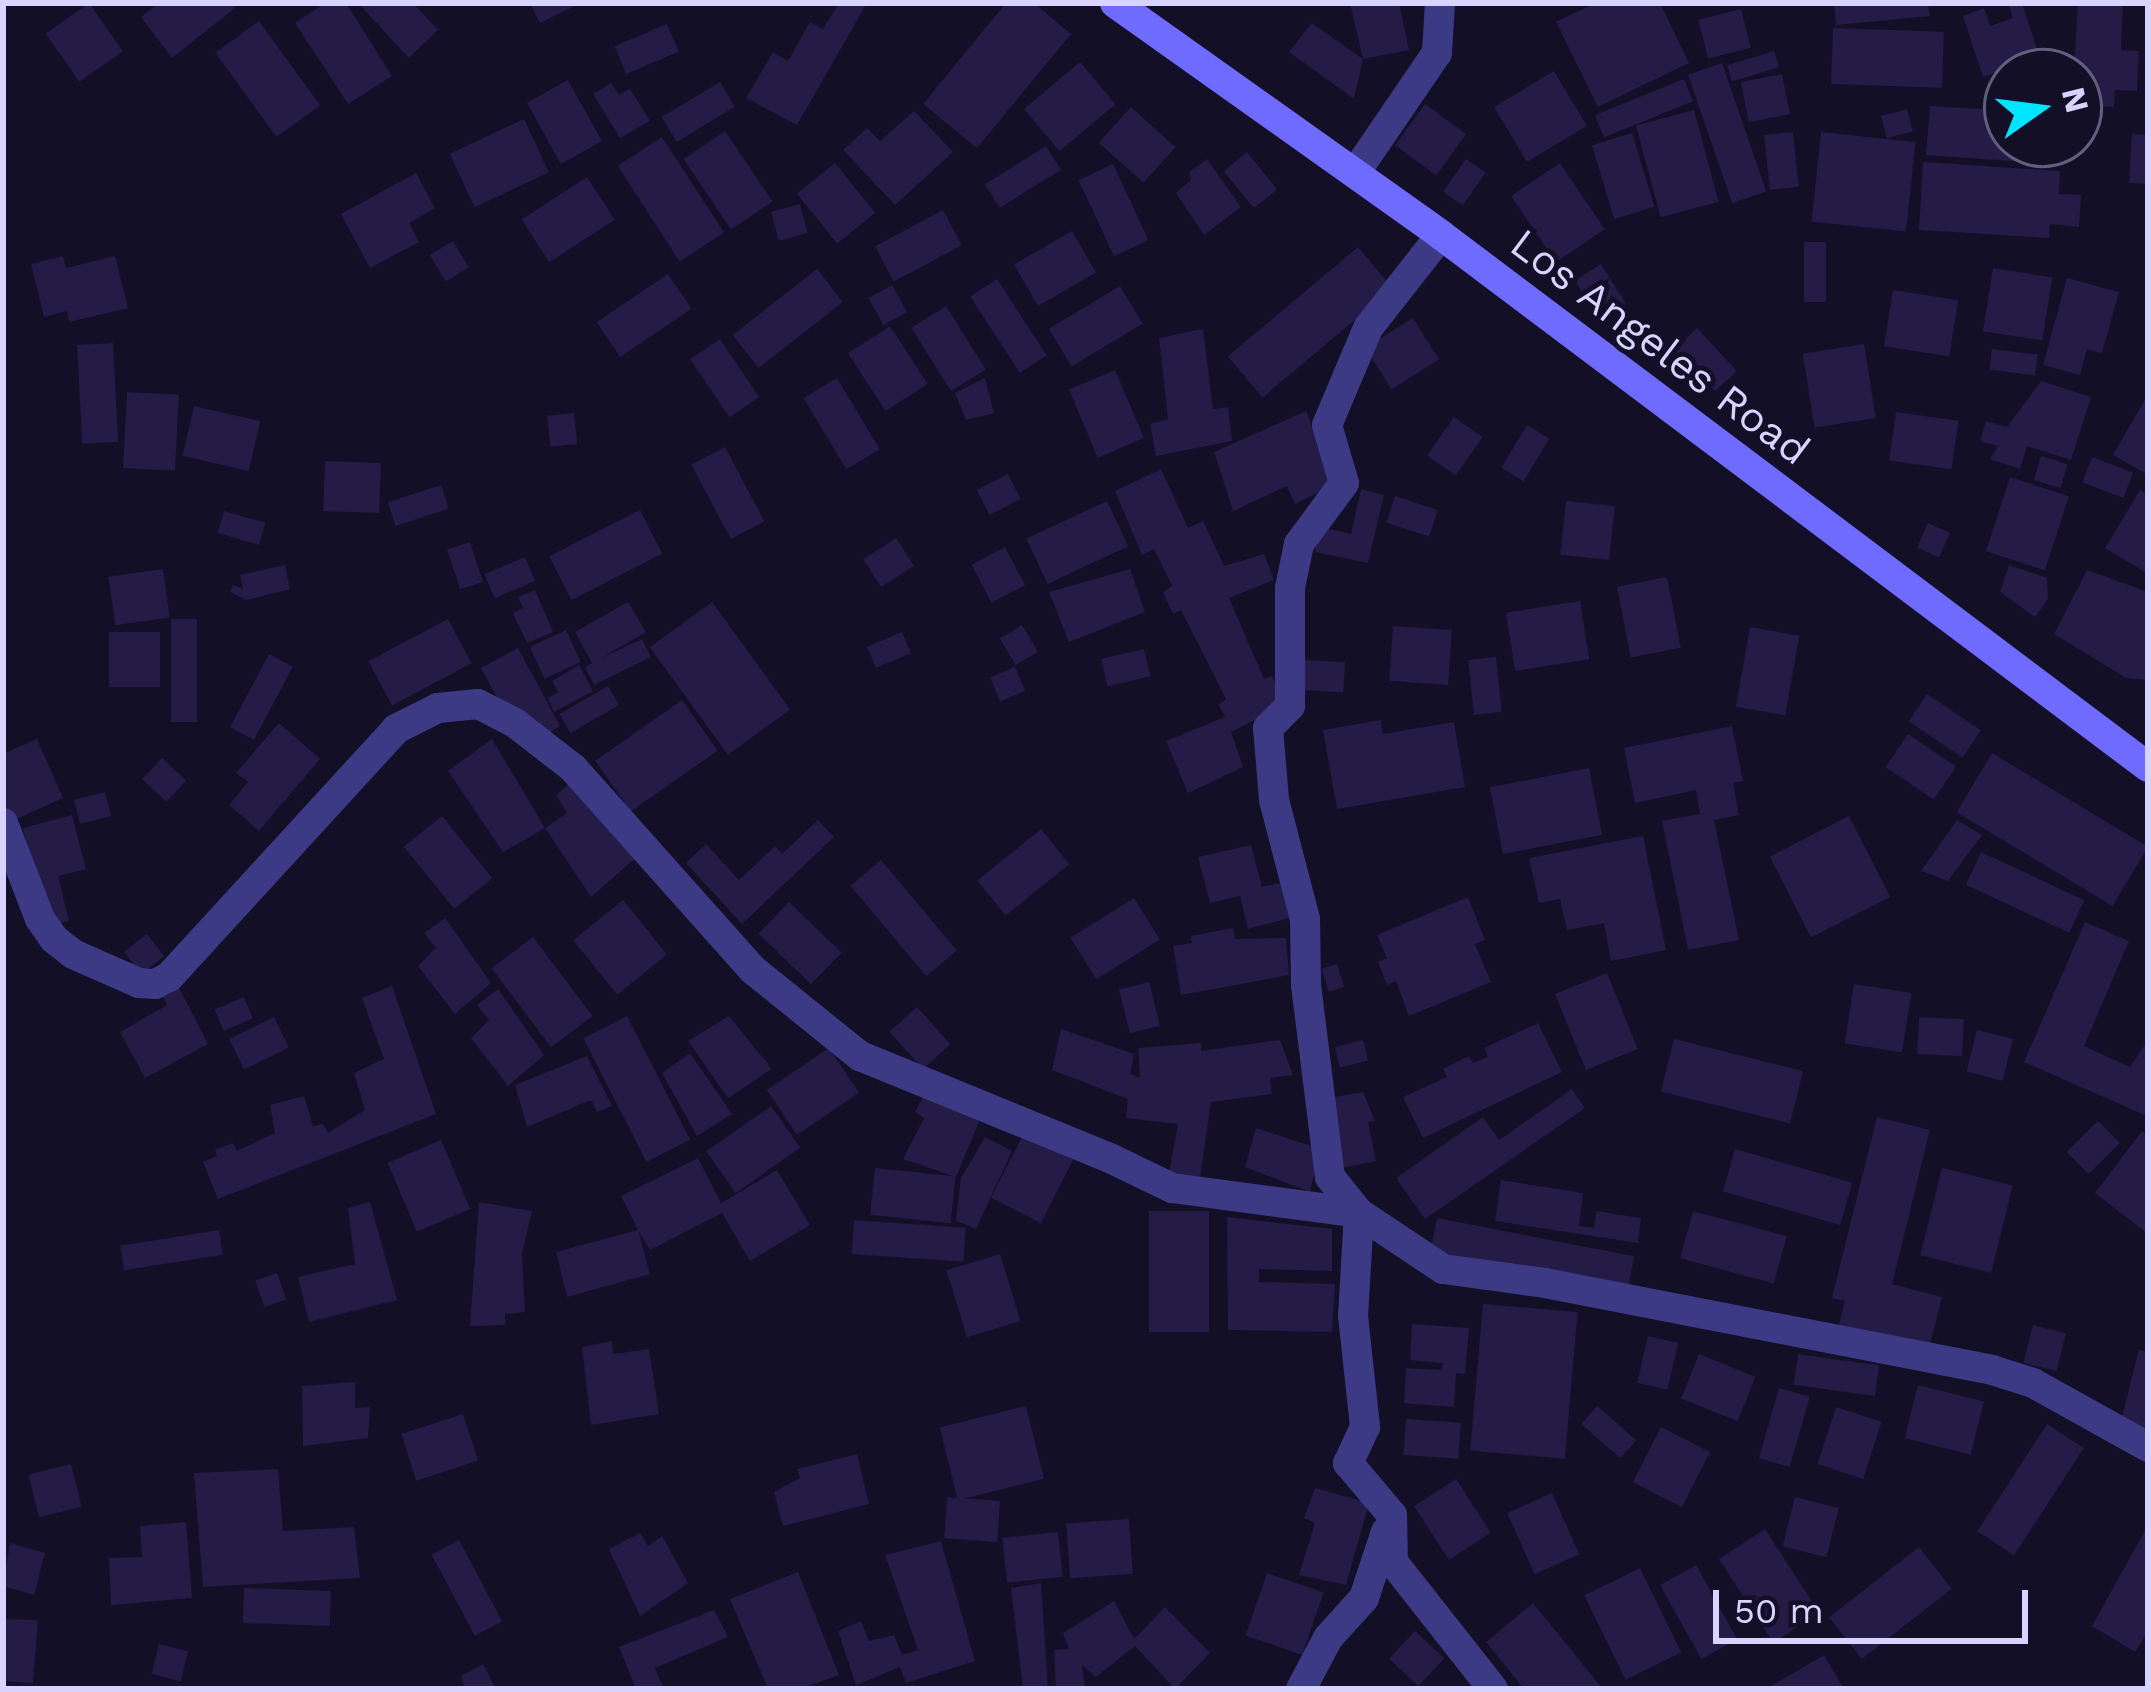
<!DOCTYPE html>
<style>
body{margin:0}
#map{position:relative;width:2151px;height:1692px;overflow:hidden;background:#130f26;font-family:"Work Sans",sans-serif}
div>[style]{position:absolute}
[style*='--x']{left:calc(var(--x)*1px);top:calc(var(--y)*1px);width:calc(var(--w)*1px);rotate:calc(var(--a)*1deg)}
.building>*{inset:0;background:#241b47;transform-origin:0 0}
.street>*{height:30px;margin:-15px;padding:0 15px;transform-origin:15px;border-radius:15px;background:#3d3a85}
.secondary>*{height:30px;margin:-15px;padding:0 15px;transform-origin:15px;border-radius:15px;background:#6f6bff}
span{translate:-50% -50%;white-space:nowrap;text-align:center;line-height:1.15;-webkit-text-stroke:10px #130f26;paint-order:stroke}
.street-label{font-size:42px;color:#d9d4ff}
.frame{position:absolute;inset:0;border:6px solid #d9d4ff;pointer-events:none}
.north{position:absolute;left:1983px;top:48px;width:120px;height:120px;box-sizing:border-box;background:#130f26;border:3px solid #625e7d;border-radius:50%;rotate:76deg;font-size:33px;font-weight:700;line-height:48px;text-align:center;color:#d9d4ff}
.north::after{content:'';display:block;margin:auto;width:42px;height:54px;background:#00e5ff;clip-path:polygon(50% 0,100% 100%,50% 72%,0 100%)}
.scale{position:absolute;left:1713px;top:1590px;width:315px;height:54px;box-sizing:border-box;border:6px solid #d9d4ff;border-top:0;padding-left:15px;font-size:36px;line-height:42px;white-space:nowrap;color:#d9d4ff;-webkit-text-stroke:9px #130f26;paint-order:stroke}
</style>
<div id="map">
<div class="building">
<i style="left:89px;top:3px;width:59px;height:53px;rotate:55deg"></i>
<i style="clip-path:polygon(159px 3px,231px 3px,235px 8px,172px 58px,141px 17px)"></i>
<i style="clip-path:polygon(325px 3px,346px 3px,392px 76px,348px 104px,295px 23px)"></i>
<i style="clip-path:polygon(358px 3px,413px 3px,438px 30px,409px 58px)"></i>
<i style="clip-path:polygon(530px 3px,581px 3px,540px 23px)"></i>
<i style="clip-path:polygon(839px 3px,867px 3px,797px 125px,746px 98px,773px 52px,788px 61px,810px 22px,823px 29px)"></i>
<i style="clip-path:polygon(1006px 3px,1034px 3px,1071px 34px,977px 148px,923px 104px)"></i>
<i style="clip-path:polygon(1350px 3px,1399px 3px,1409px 50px,1363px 59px)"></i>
<i style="clip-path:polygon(1596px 3px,1660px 3px,1689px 63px,1598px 107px,1556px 22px)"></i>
<i style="clip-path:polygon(1834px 3px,1928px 3px,1930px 16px,1836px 25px)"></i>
<i style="clip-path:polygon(2008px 3px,2022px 3px,2040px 58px,1983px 77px,1963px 16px,1984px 8px,1990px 26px,2013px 18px)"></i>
<i style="clip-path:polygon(2078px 3px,2123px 3px,2121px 50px,2139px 51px,2137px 91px,2115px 90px,2114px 107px,2079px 105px,2079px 72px,2074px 72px)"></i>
<i style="left:1741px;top:9px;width:40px;height:44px;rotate:76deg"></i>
<i style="left:259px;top:21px;width:104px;height:54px;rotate:54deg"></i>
<i style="clip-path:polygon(1312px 23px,1363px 59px,1354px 99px,1289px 52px)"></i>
<i style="left:667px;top:24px;width:30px;height:57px;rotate:67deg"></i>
<i style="left:1833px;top:28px;width:111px;height:56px;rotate:2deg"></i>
<i style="left:1774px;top:51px;width:17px;height:49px;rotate:73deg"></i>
<i style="left:1080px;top:62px;width:55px;height:73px;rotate:50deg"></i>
<i style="left:1722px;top:63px;width:136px;height:36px;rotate:71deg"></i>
<i style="left:1554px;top:71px;width:64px;height:70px;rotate:59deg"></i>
<i style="left:1782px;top:74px;width:41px;height:42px;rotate:79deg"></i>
<i style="left:1684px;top:79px;width:24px;height:96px;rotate:68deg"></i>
<i style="left:568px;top:80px;width:70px;height:47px;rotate:61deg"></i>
<i style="left:720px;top:82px;width:29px;height:68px;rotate:59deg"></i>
<i style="clip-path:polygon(611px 83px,619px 95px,630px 89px,650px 121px,620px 138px,593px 94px)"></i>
<i style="left:1425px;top:104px;width:51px;height:51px;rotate:36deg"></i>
<i style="clip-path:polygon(1930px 106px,1998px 110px,1997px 135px,2007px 135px,2007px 144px,2029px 144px,2027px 162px,1926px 155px)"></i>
<i style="left:1131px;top:107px;width:60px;height:48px;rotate:42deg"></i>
<i style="left:1907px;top:109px;width:23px;height:27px;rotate:75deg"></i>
<i style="left:1694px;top:110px;width:95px;height:60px;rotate:75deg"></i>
<i style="clip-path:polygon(914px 111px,953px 152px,895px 205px,843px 150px,867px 128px,880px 141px)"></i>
<i style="left:524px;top:119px;width:59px;height:82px;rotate:65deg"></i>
<i style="left:725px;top:131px;width:85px;height:50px;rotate:56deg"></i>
<i style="left:1793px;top:132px;width:55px;height:29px;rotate:84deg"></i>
<i style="left:1821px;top:132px;width:95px;height:90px;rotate:6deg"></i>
<i style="left:1632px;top:133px;width:77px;height:42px;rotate:73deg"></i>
<i style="clip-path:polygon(2132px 134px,2148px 135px,2148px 184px,2129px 183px)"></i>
<i style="left:662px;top:137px;width:114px;height:53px;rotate:57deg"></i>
<i style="left:1046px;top:146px;width:28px;height:72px;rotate:58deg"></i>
<i style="left:1247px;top:152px;width:48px;height:30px;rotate:51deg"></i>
<i style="clip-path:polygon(1207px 159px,1241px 207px,1204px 235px,1176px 193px,1191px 180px,1189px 172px)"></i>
<i style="left:1466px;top:159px;width:24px;height:40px;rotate:35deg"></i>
<i style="clip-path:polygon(1923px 162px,2060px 171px,2059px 194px,2081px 195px,2079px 227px,2050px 224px,2049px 238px,1919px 230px)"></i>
<i style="left:835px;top:163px;width:64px;height:49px;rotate:51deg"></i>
<i style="left:1560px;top:163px;width:80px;height:59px;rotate:56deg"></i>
<i style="left:1113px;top:164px;width:84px;height:38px;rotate:65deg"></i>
<i style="clip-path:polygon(416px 173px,435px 208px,409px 223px,419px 242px,370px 268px,341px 214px)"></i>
<i style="left:587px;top:177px;width:51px;height:78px;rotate:57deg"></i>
<i style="left:800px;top:204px;width:30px;height:30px;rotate:75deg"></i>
<i style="left:943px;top:210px;width:40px;height:77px;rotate:62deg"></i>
<i style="left:1072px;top:231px;width:48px;height:67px;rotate:60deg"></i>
<i style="left:453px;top:241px;width:31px;height:27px;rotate:59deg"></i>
<i style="left:1804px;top:242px;width:22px;height:60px"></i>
<i style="left:1358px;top:247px;width:54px;height:170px;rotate:50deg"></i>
<i style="clip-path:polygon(63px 256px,66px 268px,115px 256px,128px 308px,69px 322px,67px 311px,44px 317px,31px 264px)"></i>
<i style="left:1601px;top:264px;width:47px;height:31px;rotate:58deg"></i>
<i style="left:1993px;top:268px;width:60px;height:64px;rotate:9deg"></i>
<i style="left:817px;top:269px;width:42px;height:107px;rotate:52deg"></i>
<i style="left:668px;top:274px;width:42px;height:86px;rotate:56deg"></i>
<i style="clip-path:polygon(2067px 278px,2119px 292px,2102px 353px,2087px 349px,2080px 375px,2043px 365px)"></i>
<i style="left:997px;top:279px;width:91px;height:32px;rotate:57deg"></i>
<i style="left:892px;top:285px;width:31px;height:27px;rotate:61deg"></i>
<i style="left:1120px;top:286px;width:44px;height:83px;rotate:59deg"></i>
<i style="left:1893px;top:290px;width:66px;height:57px;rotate:9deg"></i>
<i style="left:946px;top:306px;width:75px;height:41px;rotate:58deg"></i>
<i style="left:1413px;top:318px;width:49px;height:56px;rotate:58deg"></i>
<i style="left:890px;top:326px;width:69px;height:50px;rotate:57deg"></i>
<i style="clip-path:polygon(1697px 328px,1737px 371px,1715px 391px,1701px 375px,1690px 386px,1664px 359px)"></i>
<i style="clip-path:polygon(1203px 329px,1213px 409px,1228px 407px,1232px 441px,1156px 456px,1150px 424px,1168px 419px,1159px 338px)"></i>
<i style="left:720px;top:339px;width:70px;height:36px;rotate:56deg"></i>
<i style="left:113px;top:343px;width:99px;height:36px;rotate:87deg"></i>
<i style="left:1864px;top:344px;width:75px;height:62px;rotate:81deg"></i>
<i style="left:1992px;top:349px;width:46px;height:21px;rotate:7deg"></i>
<i style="left:1115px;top:370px;width:74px;height:50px;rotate:67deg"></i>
<i style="left:837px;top:378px;width:83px;height:39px;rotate:59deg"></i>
<i style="clip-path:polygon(985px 378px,994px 413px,966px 420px,955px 393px)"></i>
<i style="clip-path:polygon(2041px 381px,2091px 397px,2071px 460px,2027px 446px,2020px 469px,1990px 459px,1998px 446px,1980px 441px,1986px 421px,2007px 427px)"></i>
<i style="left:127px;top:392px;width:52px;height:76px;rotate:3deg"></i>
<i style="clip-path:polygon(2148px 394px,2148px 475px,2113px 455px)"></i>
<i style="left:194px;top:406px;width:68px;height:51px;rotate:13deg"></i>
<i style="clip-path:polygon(1306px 411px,1334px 485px,1295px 504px,1287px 486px,1233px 511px,1214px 452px)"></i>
<i style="left:1896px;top:412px;width:63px;height:49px;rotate:8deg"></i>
<i style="left:574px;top:413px;width:31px;height:27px;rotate:84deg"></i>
<i style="left:1454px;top:417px;width:35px;height:47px;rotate:35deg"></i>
<i style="left:1527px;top:425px;width:26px;height:50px;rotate:31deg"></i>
<i style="left:725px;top:447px;width:84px;height:38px;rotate:62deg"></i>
<i style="left:2041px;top:456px;width:28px;height:25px;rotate:17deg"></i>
<i style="left:2092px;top:457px;width:44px;height:27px;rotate:21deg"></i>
<i style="left:325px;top:461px;width:56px;height:50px;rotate:2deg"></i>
<i style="clip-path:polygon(1161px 469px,1188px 528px,1203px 521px,1224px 566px,1264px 554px,1274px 580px,1229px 598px,1264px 679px,1272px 676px,1286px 704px,1231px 732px,1243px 767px,1188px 793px,1166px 741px,1225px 717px,1219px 705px,1226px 699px,1181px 610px,1173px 614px,1163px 592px,1172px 586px,1154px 549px,1142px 555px,1115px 491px)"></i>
<i style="left:1008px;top:474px;width:28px;height:35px;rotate:63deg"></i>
<i style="left:2010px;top:477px;width:62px;height:78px;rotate:18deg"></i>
<i style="left:441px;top:485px;width:25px;height:56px;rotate:72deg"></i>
<i style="clip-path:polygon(1361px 489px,1384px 495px,1368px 563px,1315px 552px,1321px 527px,1351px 534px)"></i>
<i style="clip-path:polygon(2140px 490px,2148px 495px,2148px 574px,2105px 548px)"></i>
<i style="left:1395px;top:496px;width:45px;height:28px;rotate:18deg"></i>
<i style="left:1107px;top:501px;width:50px;height:89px;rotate:65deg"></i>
<i style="left:1566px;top:501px;width:49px;height:54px;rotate:6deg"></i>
<i style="left:640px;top:510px;width:49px;height:102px;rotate:63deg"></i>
<i style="left:224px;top:511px;width:43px;height:23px;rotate:16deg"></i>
<i style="left:1928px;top:523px;width:24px;height:27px;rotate:24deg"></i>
<i style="left:896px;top:538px;width:33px;height:39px;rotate:57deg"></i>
<i style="left:470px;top:542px;width:42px;height:24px;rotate:72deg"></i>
<i style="left:1005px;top:547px;width:43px;height:38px;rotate:62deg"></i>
<i style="left:525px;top:557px;width:26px;height:44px;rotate:67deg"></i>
<i style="clip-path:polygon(285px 565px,290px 589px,246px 600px,230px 592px,233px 585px,243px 589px,240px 575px)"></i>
<i style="clip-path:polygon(2009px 565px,2047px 578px,2048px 599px,2035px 617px,2000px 592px)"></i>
<i style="left:163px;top:569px;width:49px;height:55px;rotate:82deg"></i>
<i style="clip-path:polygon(1130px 569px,1145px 612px,1069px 642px,1049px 592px)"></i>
<i style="clip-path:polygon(2087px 570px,2148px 592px,2148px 680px,2126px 678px,2054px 634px)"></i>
<i style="left:1667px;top:577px;width:72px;height:51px;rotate:79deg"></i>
<i style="clip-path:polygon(535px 590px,553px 632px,527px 643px,513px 613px,523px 608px,518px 597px)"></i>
<i style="left:1580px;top:601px;width:59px;height:75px;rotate:81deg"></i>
<i style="clip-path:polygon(628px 602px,646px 632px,601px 658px,642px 639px,651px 657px,594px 685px,585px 667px,592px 663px,575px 632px)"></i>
<i style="left:712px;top:602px;width:133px;height:77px;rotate:54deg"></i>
<i style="left:171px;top:619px;width:26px;height:103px"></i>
<i style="left:448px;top:619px;width:50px;height:90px;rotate:62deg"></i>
<i style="left:1022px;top:625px;width:31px;height:26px;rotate:59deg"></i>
<i style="left:1393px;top:626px;width:59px;height:55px;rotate:4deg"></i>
<i style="left:1750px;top:627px;width:50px;height:81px;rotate:10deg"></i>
<i style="left:566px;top:630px;width:35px;height:40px;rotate:65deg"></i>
<i style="left:109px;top:632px;width:51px;height:55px"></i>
<i style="left:902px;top:632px;width:23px;height:38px;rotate:67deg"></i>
<i style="clip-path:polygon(518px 648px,560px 726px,545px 735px,536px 719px,525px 725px,506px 714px,481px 668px)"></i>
<i style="left:1144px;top:649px;width:28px;height:44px;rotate:77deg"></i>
<i style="left:269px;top:654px;width:27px;height:83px;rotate:28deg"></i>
<i style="left:1496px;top:657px;width:55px;height:28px;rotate:84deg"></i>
<i style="left:1303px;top:660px;width:42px;height:30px;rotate:3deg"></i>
<i style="clip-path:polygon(579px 665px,593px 691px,554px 712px,548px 698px,558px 692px,552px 681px)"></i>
<i style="left:1015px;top:667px;width:26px;height:27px;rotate:67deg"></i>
<i style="left:608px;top:686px;width:22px;height:56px;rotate:60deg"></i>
<i style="left:1927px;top:694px;width:65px;height:33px;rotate:34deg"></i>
<i style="left:682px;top:700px;width:62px;height:106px;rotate:55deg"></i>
<i style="clip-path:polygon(1381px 720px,1383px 734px,1454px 722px,1465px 787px,1337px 809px,1323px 730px)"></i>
<i style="clip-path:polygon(279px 723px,320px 759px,259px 831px,229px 805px,248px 782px,236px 773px)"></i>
<i style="clip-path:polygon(1732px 726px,1743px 781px,1733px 783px,1739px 815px,1714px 820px,1739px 940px,1688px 950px,1662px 821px,1700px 814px,1696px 790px,1635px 803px,1624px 748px)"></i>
<i style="left:1908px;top:734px;width:58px;height:40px;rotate:34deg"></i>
<i style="clip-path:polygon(37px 739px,63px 798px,10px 822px,3px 807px,3px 754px)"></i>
<i style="clip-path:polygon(492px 739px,545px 828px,503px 852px,448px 771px)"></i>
<i style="left:1992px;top:753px;width:182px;height:69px;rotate:31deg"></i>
<i style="left:162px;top:758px;width:33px;height:29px;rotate:43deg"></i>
<i style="left:1589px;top:768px;width:68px;height:101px;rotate:79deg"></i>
<i style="clip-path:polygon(573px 781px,638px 856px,591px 897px,545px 828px,567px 813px,556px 795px)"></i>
<i style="left:105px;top:792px;width:25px;height:32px;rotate:76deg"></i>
<i style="clip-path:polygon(72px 815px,86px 869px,58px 876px,69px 921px,49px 926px,23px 828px)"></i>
<i style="left:442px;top:816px;width:80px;height:49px;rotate:51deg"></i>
<i style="left:1849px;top:816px;width:91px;height:89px;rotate:63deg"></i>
<i style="clip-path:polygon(818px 820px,834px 837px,742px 924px,686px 863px,706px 844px,739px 880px,775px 846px,782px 854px)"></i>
<i style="clip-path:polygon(1957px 820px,1982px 835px,1948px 881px,1921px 871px)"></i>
<i style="left:1041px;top:829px;width:45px;height:82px;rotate:51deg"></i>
<i style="clip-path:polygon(1643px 836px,1666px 950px,1611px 961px,1604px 923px,1567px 930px,1560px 899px,1539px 903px,1529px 858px)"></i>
<i style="clip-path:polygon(1251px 845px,1262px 887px,1284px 882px,1293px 917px,1248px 929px,1240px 896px,1210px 903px,1198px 857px)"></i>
<i style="left:1981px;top:852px;width:114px;height:36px;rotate:25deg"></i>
<i style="left:881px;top:860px;width:118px;height:40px;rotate:50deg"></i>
<i style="clip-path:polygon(1468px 897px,1485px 940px,1475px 944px,1491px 982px,1409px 1016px,1396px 981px,1387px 985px,1378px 962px,1387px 958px,1377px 935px)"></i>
<i style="left:1134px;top:898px;width:49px;height:75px;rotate:58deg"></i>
<i style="left:623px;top:900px;width:70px;height:64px;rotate:51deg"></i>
<i style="left:789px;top:902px;width:73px;height:44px;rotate:44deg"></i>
<i style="clip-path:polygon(445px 918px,491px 983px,455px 1014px,418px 966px,436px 948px,424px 933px)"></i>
<i style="clip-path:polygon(2085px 922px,2129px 941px,2084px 1046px,2130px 1067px,2148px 1040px,2147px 1116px,2024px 1062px)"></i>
<i style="clip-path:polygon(1233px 928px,1235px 939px,1286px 938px,1289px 975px,1181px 995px,1173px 946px,1192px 943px,1191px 936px)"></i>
<i style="left:147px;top:934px;width:28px;height:29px;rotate:52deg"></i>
<i style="left:533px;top:937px;width:99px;height:52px;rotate:53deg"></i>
<i style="left:1337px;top:964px;width:24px;height:16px;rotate:73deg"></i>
<i style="left:1607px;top:973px;width:82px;height:56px;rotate:68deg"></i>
<i style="clip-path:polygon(176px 982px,208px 1044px,145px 1078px,120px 1032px,167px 1005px,160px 991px)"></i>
<i style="left:1149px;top:982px;width:45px;height:31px;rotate:76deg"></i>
<i style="left:1854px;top:984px;width:58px;height:60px;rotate:9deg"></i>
<i style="clip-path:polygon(392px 986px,436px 1114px,218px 1199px,203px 1162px,217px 1156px,215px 1150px,233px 1143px,237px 1151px,275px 1133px,270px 1105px,304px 1096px,313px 1126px,323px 1124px,328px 1133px,365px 1110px,354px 1073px,384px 1059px,362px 998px)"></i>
<i style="clip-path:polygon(498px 989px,544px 1055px,508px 1086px,471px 1038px,489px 1020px,477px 1005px)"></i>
<i style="left:244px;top:997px;width:23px;height:32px;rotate:67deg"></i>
<i style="left:917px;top:1007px;width:50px;height:37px;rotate:48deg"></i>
<i style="left:627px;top:1016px;width:139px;height:49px;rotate:63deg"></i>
<i style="clip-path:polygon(729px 1016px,772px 1069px,728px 1098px,688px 1041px)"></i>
<i style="left:274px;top:1017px;width:34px;height:50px;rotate:64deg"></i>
<i style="left:1919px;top:1017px;width:45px;height:37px;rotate:3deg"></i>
<i style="clip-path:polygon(1538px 1023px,1562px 1072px,1423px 1138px,1403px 1097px,1447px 1077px,1443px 1069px,1469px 1056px,1473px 1063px,1488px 1057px,1484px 1048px)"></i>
<i style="clip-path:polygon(1061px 1029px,1134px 1054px,1130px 1074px,1140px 1078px,1138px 1048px,1201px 1043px,1201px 1051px,1280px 1040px,1293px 1075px,1270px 1078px,1272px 1094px,1211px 1102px,1199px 1185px,1169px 1173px,1178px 1124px,1126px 1118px,1128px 1099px,1052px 1070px)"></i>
<i style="left:1977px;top:1030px;width:37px;height:43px;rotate:14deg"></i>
<i style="left:1674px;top:1039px;width:133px;height:54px;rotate:14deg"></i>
<i style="left:1363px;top:1040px;width:21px;height:29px;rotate:76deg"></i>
<i style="left:829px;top:1048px;width:54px;height:75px;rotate:56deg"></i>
<i style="clip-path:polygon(690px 1053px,732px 1114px,697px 1136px,662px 1073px)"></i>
<i style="clip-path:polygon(587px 1056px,612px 1106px,597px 1112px,591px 1100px,527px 1127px,515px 1085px)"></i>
<i style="clip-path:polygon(1572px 1089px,1585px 1108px,1425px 1219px,1396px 1178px,1483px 1117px,1499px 1140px)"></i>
<i style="clip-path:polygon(926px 1091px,982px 1115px,956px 1177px,903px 1159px,924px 1118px,915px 1112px)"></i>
<i style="clip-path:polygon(1363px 1092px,1375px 1121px,1368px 1122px,1376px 1161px,1342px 1168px,1329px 1098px)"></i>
<i style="left:771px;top:1106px;width:51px;height:79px;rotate:55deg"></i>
<i style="clip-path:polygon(1877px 1117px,1930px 1130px,1892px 1284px,1942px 1297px,1929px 1348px,1839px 1325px,1845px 1301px,1832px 1298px)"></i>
<i style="left:2098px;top:1121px;width:31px;height:44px;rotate:45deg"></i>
<i style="clip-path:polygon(1256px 1128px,1320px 1149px,1310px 1192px,1245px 1167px)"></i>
<i style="left:1025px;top:1131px;width:56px;height:75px;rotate:27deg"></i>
<i style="clip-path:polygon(2142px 1131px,2148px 1136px,2148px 1234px,2095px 1193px)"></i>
<i style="clip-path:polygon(985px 1137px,1012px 1151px,976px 1229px,956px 1221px,961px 1178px)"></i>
<i style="left:441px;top:1140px;width:75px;height:58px;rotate:67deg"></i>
<i style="left:1735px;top:1149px;width:122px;height:44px;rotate:16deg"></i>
<i style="clip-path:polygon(698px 1158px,721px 1203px,777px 1170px,810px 1225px,750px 1261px,722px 1213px,650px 1250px,638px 1230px,650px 1274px,567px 1297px,556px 1252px,638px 1230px,621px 1196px)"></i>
<i style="left:875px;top:1168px;width:81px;height:47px;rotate:6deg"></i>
<i style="left:1942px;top:1168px;width:73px;height:90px;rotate:14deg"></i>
<i style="clip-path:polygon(1501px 1180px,1583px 1193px,1579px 1226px,1594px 1228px,1596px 1211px,1641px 1218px,1638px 1243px,1495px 1221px)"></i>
<i style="clip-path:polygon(370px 1202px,397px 1300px,309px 1322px,298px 1277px,355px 1264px,348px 1208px)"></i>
<i style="clip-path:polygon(479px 1202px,532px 1211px,522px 1254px,525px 1312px,505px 1314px,505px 1325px,470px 1326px)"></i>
<i style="left:1209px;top:1211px;width:121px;height:60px;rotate:90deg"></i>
<i style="left:1693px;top:1211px;width:97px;height:49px;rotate:15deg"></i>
<i style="clip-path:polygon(1227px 1217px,1332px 1229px,1332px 1271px,1259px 1269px,1259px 1282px,1335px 1284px,1332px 1332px,1228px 1330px)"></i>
<i style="left:1437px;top:1218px;width:201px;height:34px;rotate:11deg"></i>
<i style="left:854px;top:1220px;width:112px;height:34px;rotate:4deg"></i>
<i style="left:219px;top:1230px;width:25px;height:100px;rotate:81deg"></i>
<i style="left:1000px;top:1254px;width:70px;height:56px;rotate:73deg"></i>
<i style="left:277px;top:1273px;width:28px;height:23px;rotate:71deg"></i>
<i style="left:1483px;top:1304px;width:95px;height:147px;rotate:5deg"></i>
<i style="clip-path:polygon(1412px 1324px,1469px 1328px,1465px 1374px,1456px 1373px,1454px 1407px,1404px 1403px,1406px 1368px,1442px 1370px,1443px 1363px,1410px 1360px)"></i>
<i style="left:2033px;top:1325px;width:34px;height:39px;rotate:14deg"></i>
<i style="left:1648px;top:1336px;width:31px;height:48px;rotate:13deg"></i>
<i style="clip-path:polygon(612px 1341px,613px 1354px,649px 1349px,659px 1414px,591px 1425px,582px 1347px)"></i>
<i style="clip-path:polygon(2139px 1350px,2148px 1352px,2148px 1428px,2121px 1421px)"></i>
<i style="left:1699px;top:1354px;width:61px;height:48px;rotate:22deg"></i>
<i style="left:1798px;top:1354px;width:82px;height:31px;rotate:8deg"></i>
<i style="clip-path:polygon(355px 1382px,355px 1408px,370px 1407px,368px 1438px,303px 1446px,302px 1386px)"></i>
<i style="left:1918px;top:1385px;width:68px;height:55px;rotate:14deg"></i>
<i style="left:1779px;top:1388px;width:32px;height:73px;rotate:16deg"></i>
<i style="left:1026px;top:1406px;width:75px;height:89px;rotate:76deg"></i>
<i style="left:1597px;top:1406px;width:52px;height:24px;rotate:41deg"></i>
<i style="left:1836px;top:1407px;width:48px;height:60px;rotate:18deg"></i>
<i style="left:463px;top:1414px;width:49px;height:65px;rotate:72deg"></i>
<i style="left:1406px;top:1419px;width:55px;height:36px;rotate:4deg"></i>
<i style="left:2047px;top:1424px;width:44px;height:128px;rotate:33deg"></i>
<i style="left:1661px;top:1427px;width:55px;height:62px;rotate:27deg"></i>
<i style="clip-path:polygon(857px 1454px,869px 1504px,783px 1526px,774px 1492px,800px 1478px,797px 1469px)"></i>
<i style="left:71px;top:1464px;width:44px;height:44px;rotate:76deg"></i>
<i style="clip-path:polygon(278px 1469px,283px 1531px,354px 1527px,360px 1578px,203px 1587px,194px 1473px)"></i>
<i style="left:1456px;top:1479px;width:64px;height:50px;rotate:57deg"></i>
<i style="clip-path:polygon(1315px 1488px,1369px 1503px,1346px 1585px,1299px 1575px,1315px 1523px,1304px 1518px)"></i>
<i style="left:1552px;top:1493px;width:67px;height:49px;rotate:66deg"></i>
<i style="left:1795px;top:1497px;width:45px;height:51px;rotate:14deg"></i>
<i style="left:1000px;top:1501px;width:41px;height:53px;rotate:94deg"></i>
<i style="left:1129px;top:1519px;width:55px;height:63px;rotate:86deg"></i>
<i style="clip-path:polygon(186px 1522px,192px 1598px,111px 1605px,109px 1558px,142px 1557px,140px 1526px)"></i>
<i style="clip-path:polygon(2148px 1525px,2148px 1631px,2135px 1652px,2092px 1626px)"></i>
<i style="left:1765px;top:1529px;width:100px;height:55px;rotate:57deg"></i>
<i style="left:1058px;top:1532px;width:45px;height:56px;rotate:84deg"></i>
<i style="clip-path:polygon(640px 1533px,648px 1546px,662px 1536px,688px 1583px,640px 1616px,609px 1549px)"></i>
<i style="left:459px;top:1540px;width:92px;height:31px;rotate:62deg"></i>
<i style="clip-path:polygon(941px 1541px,975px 1661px,906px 1683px,900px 1667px,856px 1685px,838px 1631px,861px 1621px,869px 1641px,894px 1635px,902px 1655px,918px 1650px,885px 1555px)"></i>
<i style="clip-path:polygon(10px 1543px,45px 1553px,34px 1595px,3px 1586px)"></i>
<i style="left:1919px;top:1547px;width:53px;height:114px;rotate:52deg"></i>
<i style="left:1696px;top:1565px;width:85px;height:41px;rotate:61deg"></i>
<i style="left:1640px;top:1568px;width:94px;height:62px;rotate:64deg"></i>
<i style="clip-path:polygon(798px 1572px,839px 1675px,800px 1689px,768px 1689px,730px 1599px)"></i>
<i style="left:1267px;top:1573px;width:60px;height:66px;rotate:19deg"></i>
<i style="clip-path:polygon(1041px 1583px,1048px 1689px,1023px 1689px,1011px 1588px)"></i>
<i style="left:331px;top:1591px;width:35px;height:87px;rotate:92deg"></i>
<i style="clip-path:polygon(1114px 1601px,1134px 1639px,1165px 1607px,1210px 1653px,1175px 1689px,1135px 1646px,1096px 1677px,1082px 1665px,1085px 1689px,1056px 1689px,1054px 1650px,1069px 1649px,1063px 1633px)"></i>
<i style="clip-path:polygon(1533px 1603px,1603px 1689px,1524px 1689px,1486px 1642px)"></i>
<i style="clip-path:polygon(714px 1610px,728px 1637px,655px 1668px,664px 1689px,636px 1689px,619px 1647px)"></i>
<i style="clip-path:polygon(3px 1619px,38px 1620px,33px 1683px,3px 1681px)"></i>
<i style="left:1415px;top:1631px;width:40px;height:38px;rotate:43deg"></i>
<i style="left:159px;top:1644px;width:30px;height:31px;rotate:14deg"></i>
<i style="clip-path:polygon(1824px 1655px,1844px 1689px,1766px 1689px)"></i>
<i style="clip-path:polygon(483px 1664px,496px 1689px,465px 1689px,461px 1676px)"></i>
</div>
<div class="street">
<i style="--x:1355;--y:173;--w:145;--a:-55.7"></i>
<i style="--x:1437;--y:53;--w:50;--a:-86.6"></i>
<i style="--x:1441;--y:235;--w:118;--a:128.1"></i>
<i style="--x:1368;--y:328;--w:105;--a:112.9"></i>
<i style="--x:1327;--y:425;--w:60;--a:73.7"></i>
<i style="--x:1344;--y:483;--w:76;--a:126.4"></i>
<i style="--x:1299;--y:544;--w:45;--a:101.6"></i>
<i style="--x:1290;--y:588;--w:118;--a:90"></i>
<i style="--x:1290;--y:706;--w:31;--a:135"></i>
<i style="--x:1268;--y:728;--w:72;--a:85.2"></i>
<i style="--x:1274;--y:800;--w:123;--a:75.4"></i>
<i style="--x:1305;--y:919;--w:66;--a:89.1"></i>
<i style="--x:1306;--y:985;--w:193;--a:82.9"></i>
<i style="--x:1330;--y:1177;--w:46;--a:51.1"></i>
<i style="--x:1359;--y:1213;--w:101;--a:33.7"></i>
<i style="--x:1443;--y:1269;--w:103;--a:7.8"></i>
<i style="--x:1545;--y:1283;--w:455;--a:11"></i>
<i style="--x:1992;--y:1370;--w:43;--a:17.6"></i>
<i style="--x:2033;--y:1383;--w:132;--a:29.1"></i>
<i style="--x:3;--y:823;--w:103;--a:68.9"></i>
<i style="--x:40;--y:919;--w:24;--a:55"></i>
<i style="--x:54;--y:939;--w:24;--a:38"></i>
<i style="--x:73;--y:954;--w:72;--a:23.7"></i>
<i style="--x:139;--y:983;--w:16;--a:4"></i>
<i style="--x:155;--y:984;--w:16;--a:-27"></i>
<i style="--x:169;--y:977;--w:336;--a:-47.5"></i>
<i style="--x:396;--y:729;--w:47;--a:-26.6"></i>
<i style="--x:438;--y:708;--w:40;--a:-5.7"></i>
<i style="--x:478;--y:704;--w:42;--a:27.2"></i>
<i style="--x:515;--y:723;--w:73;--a:37.8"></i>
<i style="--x:573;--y:768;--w:269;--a:48.3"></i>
<i style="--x:752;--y:969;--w:139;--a:38.9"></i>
<i style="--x:860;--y:1056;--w:272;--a:22.2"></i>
<i style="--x:1112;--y:1159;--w:67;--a:25.8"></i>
<i style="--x:1172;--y:1188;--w:189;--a:7.6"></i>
<i style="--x:1359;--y:1213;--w:103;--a:93.3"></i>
<i style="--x:1353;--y:1316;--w:112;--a:83.8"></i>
<i style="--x:1365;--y:1427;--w:40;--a:115"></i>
<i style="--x:1348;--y:1463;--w:68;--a:49.8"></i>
<i style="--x:1392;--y:1515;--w:47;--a:88.8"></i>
<i style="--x:1393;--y:1562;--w:162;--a:51.8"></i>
<i style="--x:1301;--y:1689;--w:58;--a:-62.1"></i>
<i style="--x:1328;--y:1638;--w:54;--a:-48"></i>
<i style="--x:1364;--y:1598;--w:70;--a:-71.6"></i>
</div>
<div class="secondary">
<i style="--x:1115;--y:3;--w:400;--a:35.4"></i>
<i style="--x:1441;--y:235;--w:885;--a:36.96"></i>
</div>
<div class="street-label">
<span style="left:1660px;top:347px;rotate:37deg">Los Angeles Road</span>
</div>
<div class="frame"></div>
<div class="north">N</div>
<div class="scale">50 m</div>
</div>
